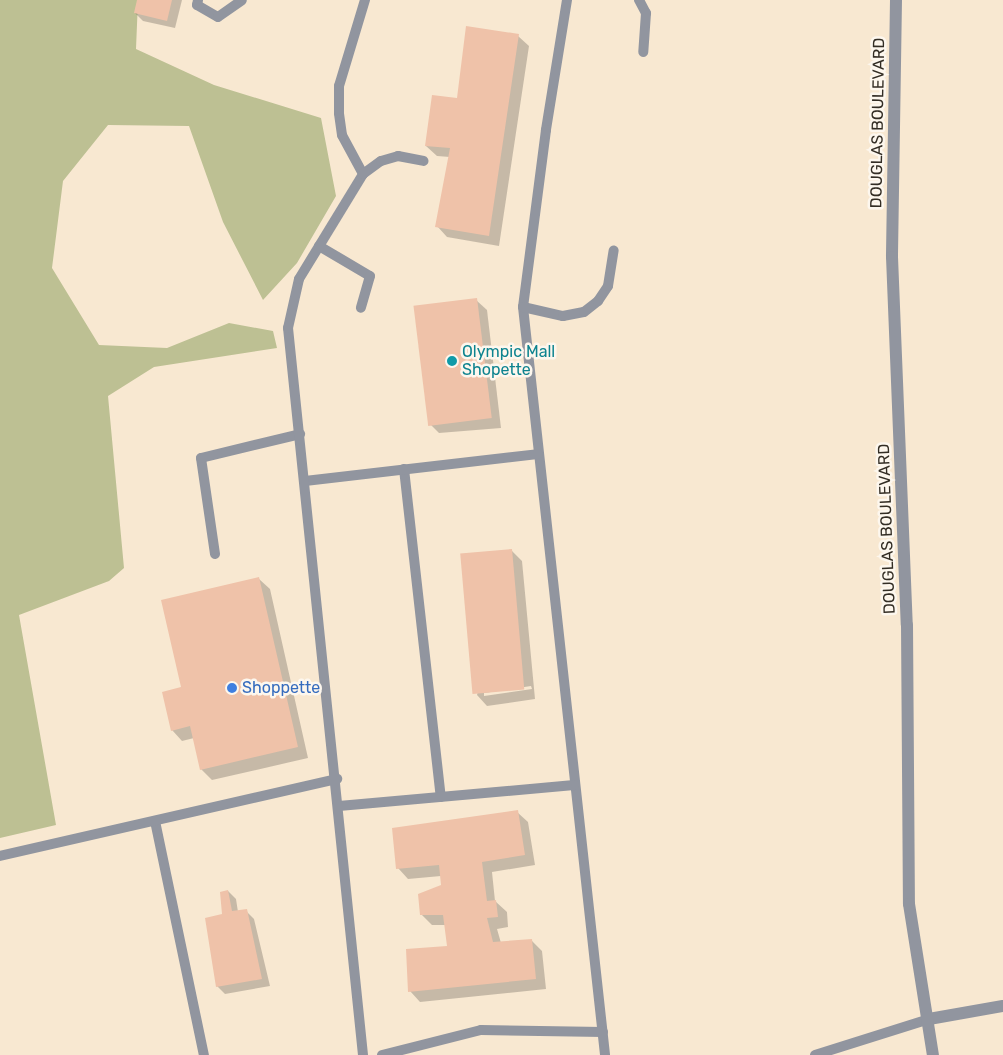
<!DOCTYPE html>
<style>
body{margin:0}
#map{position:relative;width:1003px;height:1055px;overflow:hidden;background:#f8e8d1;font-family:Rubik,sans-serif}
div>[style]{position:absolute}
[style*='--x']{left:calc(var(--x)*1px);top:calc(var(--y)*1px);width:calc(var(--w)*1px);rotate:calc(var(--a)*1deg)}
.forest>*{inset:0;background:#bdc093}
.shadow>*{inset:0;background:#0003}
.building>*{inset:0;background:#efc2a9;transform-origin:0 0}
.service>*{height:10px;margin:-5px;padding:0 5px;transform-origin:5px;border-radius:5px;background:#91959f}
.minor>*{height:12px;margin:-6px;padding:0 6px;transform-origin:6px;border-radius:6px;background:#91959f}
.tertiary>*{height:12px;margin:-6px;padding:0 6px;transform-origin:6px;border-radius:6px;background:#91959f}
.dots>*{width:14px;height:14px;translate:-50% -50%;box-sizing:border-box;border:2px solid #fdf7ee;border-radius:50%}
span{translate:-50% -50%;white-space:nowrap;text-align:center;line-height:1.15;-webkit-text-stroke:5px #fdf7ee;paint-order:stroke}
.street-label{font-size:16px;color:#332d24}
.culture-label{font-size:16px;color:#0d838f}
.left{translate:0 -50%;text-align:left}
.shop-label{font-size:16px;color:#366cbe}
</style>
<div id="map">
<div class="forest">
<i style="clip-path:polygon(0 0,138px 0,136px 49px,214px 85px,321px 118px,336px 196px,297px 263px,263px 300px,223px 222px,189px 126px,108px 125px,63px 181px,52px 268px,99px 345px,167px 348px,229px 323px,273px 331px,277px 348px,154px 367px,108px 396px,124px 568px,109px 581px,19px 615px,56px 825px,0 838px)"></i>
</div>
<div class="shadow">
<i style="clip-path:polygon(139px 0,182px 0,175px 28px,143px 21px,135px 13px)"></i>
<i style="clip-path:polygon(518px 36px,529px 46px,499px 246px,447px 237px,437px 226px,450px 157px,437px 156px,426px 146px)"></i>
<i style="clip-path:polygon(476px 300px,487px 310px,501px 428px,439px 433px,428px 422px)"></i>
<i style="clip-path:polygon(evenodd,512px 551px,522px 561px,535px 699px,487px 706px,477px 695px,512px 551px,531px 686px,532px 689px,484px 696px,484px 693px,531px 686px)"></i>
<i style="clip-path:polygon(259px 579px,270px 589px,308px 758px,212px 780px,201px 769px,194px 738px,182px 741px,172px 730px,182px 688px)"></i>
<i style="clip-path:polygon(517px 812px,528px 822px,535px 865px,492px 872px,495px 901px,507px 912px,508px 927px,497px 929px,501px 943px,532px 941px,542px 951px,546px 989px,420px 1002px,410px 991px,448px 947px,446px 925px,432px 925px,421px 914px,442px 886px,441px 876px,408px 879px,398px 868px)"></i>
<i style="clip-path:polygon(228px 891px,236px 899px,238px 912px,246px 911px,254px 919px,270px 986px,225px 994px,217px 986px)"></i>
</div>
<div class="building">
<i style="clip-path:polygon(137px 0,172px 0,167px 21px,134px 13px)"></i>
<i style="clip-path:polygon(466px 26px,519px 34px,489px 236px,435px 227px,450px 148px,425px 146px,432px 95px,457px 98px)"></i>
<i style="left:477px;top:298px;width:121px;height:64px;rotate:83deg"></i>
<i style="left:512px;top:549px;width:141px;height:52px;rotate:85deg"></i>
<i style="clip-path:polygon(259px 577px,298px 747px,200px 770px,190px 726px,171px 731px,162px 692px,181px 687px,161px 600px)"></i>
<i style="clip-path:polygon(518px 810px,525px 855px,482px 862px,487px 901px,496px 900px,498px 917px,487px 918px,493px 942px,532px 939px,536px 979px,408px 992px,406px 949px,447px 946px,443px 915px,420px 915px,418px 894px,441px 885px,439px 865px,396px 869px,392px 828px)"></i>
<i style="clip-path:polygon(228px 890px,232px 911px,247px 909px,262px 979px,216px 987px,205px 918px,222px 914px,220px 892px)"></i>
</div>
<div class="service">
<i style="--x:198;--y:0;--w:5;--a:101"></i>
<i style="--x:197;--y:5;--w:24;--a:30"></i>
<i style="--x:218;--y:17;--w:29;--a:-35"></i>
<i style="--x:567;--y:0;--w:132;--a:99.2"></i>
<i style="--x:546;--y:130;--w:178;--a:97.4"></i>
<i style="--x:523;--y:307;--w:752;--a:83.74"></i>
<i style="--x:639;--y:0;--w:15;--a:62"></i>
<i style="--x:646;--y:13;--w:39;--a:94"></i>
<i style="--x:363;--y:174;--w:44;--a:-118.3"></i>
<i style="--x:342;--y:135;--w:22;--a:-98"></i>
<i style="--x:339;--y:113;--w:27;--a:-90"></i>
<i style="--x:339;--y:86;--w:90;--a:-73.2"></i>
<i style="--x:319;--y:246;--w:59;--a:30.5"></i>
<i style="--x:370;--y:276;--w:33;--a:106"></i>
<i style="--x:523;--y:307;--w:41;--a:12.7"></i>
<i style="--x:563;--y:316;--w:21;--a:-11"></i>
<i style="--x:584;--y:312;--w:18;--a:-38"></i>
<i style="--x:598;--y:301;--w:18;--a:-56"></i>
<i style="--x:608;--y:286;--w:36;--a:-81"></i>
<i style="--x:404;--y:469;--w:330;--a:83.6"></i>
<i style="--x:305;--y:481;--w:234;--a:-6.6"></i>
<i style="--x:215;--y:554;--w:97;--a:-98.3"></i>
<i style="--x:201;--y:458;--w:102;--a:-13.6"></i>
<i style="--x:339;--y:806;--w:236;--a:-5.1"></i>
<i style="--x:155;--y:821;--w:239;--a:78.2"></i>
<i style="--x:0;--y:856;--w:346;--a:-12.9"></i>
<i style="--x:363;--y:1055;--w:731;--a:-95.89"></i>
<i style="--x:288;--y:328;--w:50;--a:-77.3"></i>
<i style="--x:299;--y:279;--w:123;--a:-58.6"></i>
<i style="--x:363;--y:174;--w:22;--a:-36"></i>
<i style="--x:381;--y:161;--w:18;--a:-16"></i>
<i style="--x:398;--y:156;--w:26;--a:11"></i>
<i style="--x:382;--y:1055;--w:102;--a:-14.2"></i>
<i style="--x:481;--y:1030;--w:122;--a:0.9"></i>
<i style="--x:815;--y:1055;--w:120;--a:-17.5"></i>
</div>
<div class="minor">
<i style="--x:929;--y:1019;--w:75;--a:-10"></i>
</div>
<div class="tertiary">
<i style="--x:896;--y:0;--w:257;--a:90.9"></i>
<i style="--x:892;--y:257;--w:368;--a:87.7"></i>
<i style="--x:907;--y:625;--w:279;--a:89.6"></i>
<i style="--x:909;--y:904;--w:153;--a:81"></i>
</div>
<div class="dots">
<i style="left:452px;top:361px;background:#0f9aa8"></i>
<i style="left:232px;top:688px;background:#3f7fe0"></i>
</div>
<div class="street-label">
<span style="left:878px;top:123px;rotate:-89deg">DOUGLAS BOULEVARD</span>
<span style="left:887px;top:529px;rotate:-92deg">DOUGLAS BOULEVARD</span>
</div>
<div class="culture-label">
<span class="left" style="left:462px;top:361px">Olympic Mall<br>Shopette</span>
</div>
<div class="shop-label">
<span class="left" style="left:242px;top:688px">Shoppette</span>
</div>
</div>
